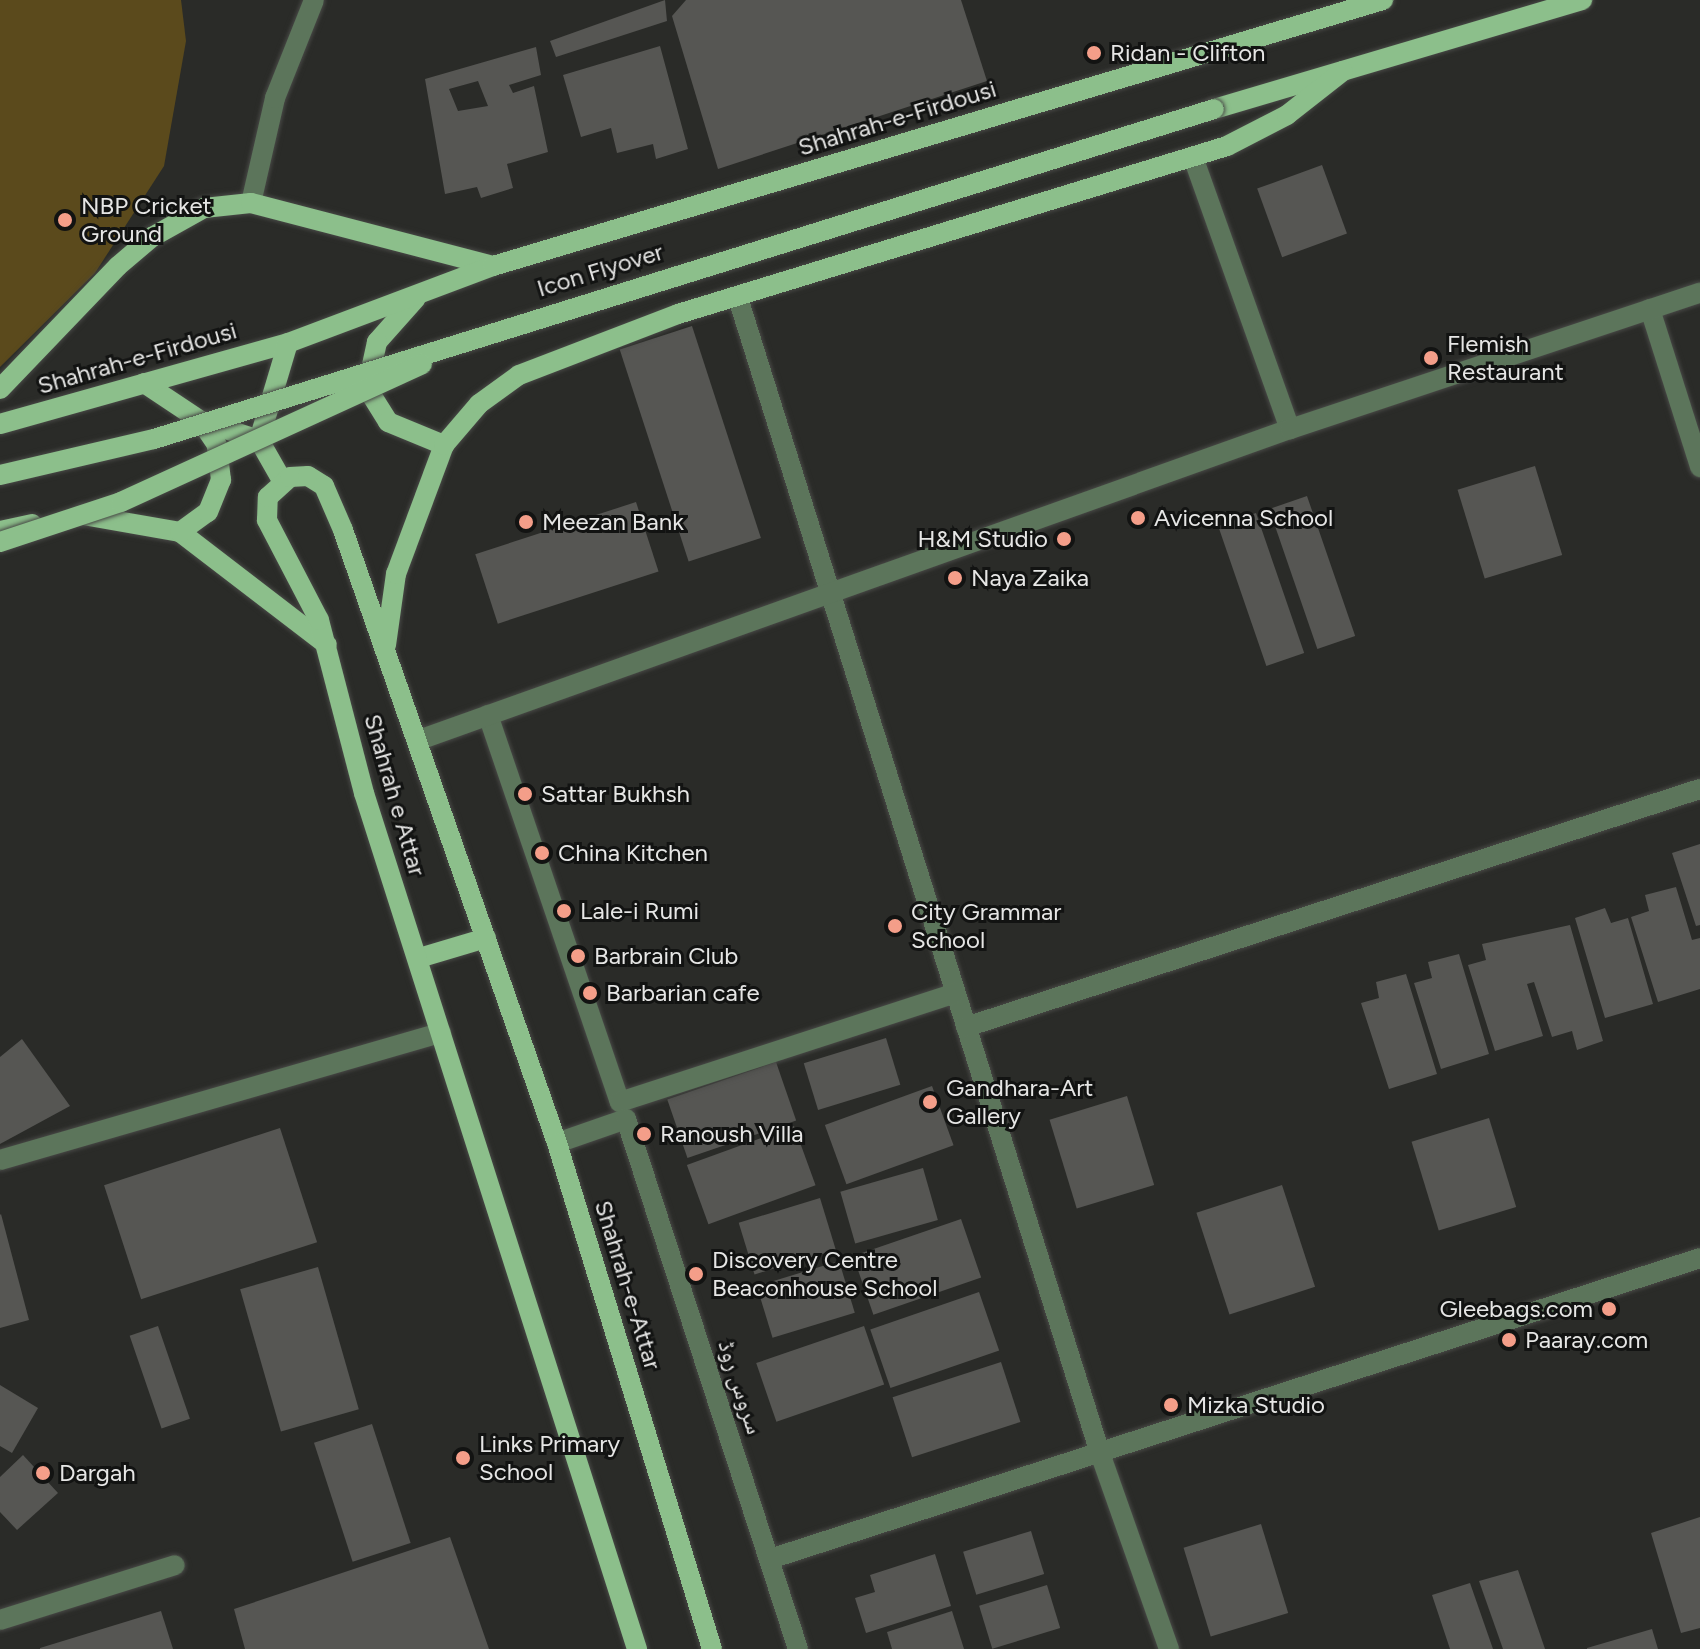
<!DOCTYPE html>
<meta charset="utf-8">
<style>
body{margin:0}
#map{position:relative;width:1700px;height:1649px;overflow:hidden;background:#2a2b28;font-family:Figtree,"Noto Naskh Arabic",sans-serif}
div>[style]{position:absolute}
[style*='--x']{left:calc(var(--x)*1px);top:calc(var(--y)*1px);width:calc(var(--w)*1px);rotate:calc(var(--a)*1deg)}
.green>*{inset:0;background:#5b4a1c}
.building>*{inset:0;background:#565653;transform-origin:0 0}
.roads{filter:drop-shadow(0 0 2px #484946) drop-shadow(0 0 2px #484946)}
.minor>*{height:20px;margin:-10px;padding:0 10px;transform-origin:10px;border-radius:10px;background:#5c755b}
.major>*{height:20px;margin:-10px;padding:0 10px;transform-origin:10px;border-radius:10px;background:#8cbf8b}
.bridges{filter:drop-shadow(0 0 2px #484946) drop-shadow(0 0 2px #484946)}
.major-bridge>*{height:20px;margin:-10px;padding:0 10px;transform-origin:10px;border-radius:10px;background:#8cbf8b}
.dots>*{width:22px;height:22px;translate:-50% -50%;box-sizing:border-box;border:4px solid #121312;border-radius:50%}
span{translate:-50% -50%;white-space:nowrap;text-align:center;line-height:1.15;-webkit-text-stroke:6px #121312;paint-order:stroke}
.poi-label{font-size:24px;color:#e6e6e5}
.left{translate:0 -50%;text-align:left}
.right{translate:-100% -50%;text-align:right}
.street-label{font-size:24px;color:#e6e6e5}
</style>
<div id="map">
<div class="green">
<i style="clip-path:polygon(0 0,181px 0,186px 41px,164px 166px,95px 273px,0 367px)"></i>
</div>
<div class="building">
<i style="clip-path:polygon(665px 0,667px 21px,556px 57px,550px 41px)"></i>
<i style="clip-path:polygon(686px 0,961px 0,987px 81px,718px 169px,672px 16px)"></i>
<i style="clip-path:polygon(660px 46px,688px 149px,656px 159px,653px 144px,617px 153px,611px 128px,581px 137px,563px 75px)"></i>
<i style="clip-path:polygon(evenodd,536px 47px,541px 75px,509px 85px,513px 93px,534px 86px,548px 152px,507px 164px,513px 188px,481px 198px,477px 187px,445px 194px,425px 79px,536px 47px,478px 81px,488px 106px,458px 111px,449px 89px,478px 81px)"></i>
<i style="left:1322px;top:165px;width:73px;height:69px;rotate:70deg"></i>
<i style="left:692px;top:326px;width:223px;height:76px;rotate:72deg"></i>
<i style="left:1535px;top:466px;width:93px;height:81px;rotate:73deg"></i>
<i style="left:1307px;top:496px;width:148px;height:40px;rotate:71deg"></i>
<i style="left:636px;top:502px;width:73px;height:169px;rotate:72deg"></i>
<i style="left:1256px;top:513px;width:148px;height:40px;rotate:71deg"></i>
<i style="clip-path:polygon(1700px 844px,1700px 925px,1696px 926px,1672px 853px)"></i>
<i style="clip-path:polygon(1676px 887px,1692px 940px,1700px 938px,1700px 989px,1658px 1002px,1631px 917px,1649px 911px,1645px 895px)"></i>
<i style="clip-path:polygon(1605px 908px,1611px 923px,1628px 918px,1653px 1004px,1605px 1018px,1575px 918px)"></i>
<i style="clip-path:polygon(1570px 925px,1603px 1041px,1577px 1050px,1572px 1031px,1552px 1037px,1534px 982px,1527px 984px,1543px 1036px,1495px 1051px,1468px 965px,1486px 960px,1482px 944px)"></i>
<i style="clip-path:polygon(1459px 954px,1489px 1054px,1441px 1069px,1414px 983px,1432px 978px,1428px 962px)"></i>
<i style="clip-path:polygon(1406px 974px,1437px 1074px,1389px 1089px,1361px 1003px,1379px 998px,1376px 982px)"></i>
<i style="left:886px;top:1038px;width:49px;height:86px;rotate:73deg"></i>
<i style="clip-path:polygon(22px 1039px,70px 1106px,0 1144px,0 1057px)"></i>
<i style="left:776px;top:1062px;width:62px;height:115px;rotate:71deg"></i>
<i style="left:932px;top:1086px;width:63px;height:114px;rotate:70deg"></i>
<i style="left:1127px;top:1096px;width:93px;height:81px;rotate:73deg"></i>
<i style="left:1489px;top:1118px;width:93px;height:81px;rotate:73deg"></i>
<i style="left:794px;top:1126px;width:63px;height:114px;rotate:70deg"></i>
<i style="left:280px;top:1128px;width:120px;height:185px;rotate:72deg"></i>
<i style="left:923px;top:1168px;width:54px;height:86px;rotate:74deg"></i>
<i style="left:1282px;top:1185px;width:107px;height:90px;rotate:72deg"></i>
<i style="left:820px;top:1198px;width:54px;height:85px;rotate:73deg"></i>
<i style="clip-path:polygon(1px 1214px,29px 1320px,0 1328px,0 1215px)"></i>
<i style="left:961px;top:1219px;width:62px;height:114px;rotate:71deg"></i>
<i style="left:839px;top:1261px;width:54px;height:86px;rotate:73deg"></i>
<i style="left:318px;top:1267px;width:148px;height:81px;rotate:74deg"></i>
<i style="left:979px;top:1292px;width:62px;height:115px;rotate:71deg"></i>
<i style="left:158px;top:1326px;width:98px;height:30px;rotate:71deg"></i>
<i style="left:864px;top:1326px;width:62px;height:114px;rotate:71deg"></i>
<i style="left:1001px;top:1362px;width:63px;height:114px;rotate:72deg"></i>
<i style="clip-path:polygon(0 1385px,38px 1408px,12px 1453px,0 1446px)"></i>
<i style="left:372px;top:1424px;width:125px;height:61px;rotate:72deg"></i>
<i style="clip-path:polygon(23px 1455px,58px 1493px,17px 1530px,0 1512px,0 1477px)"></i>
<i style="clip-path:polygon(1700px 1517px,1700px 1628px,1681px 1633px,1651px 1533px)"></i>
<i style="left:1261px;top:1524px;width:93px;height:81px;rotate:73deg"></i>
<i style="left:1031px;top:1531px;width:45px;height:71px;rotate:73deg"></i>
<i style="clip-path:polygon(450px 1537px,489px 1649px,245px 1649px,234px 1609px)"></i>
<i style="clip-path:polygon(935px 1554px,951px 1606px,866px 1633px,855px 1598px,875px 1592px,870px 1575px)"></i>
<i style="clip-path:polygon(1518px 1570px,1545px 1649px,1503px 1649px,1479px 1581px)"></i>
<i style="clip-path:polygon(1470px 1583px,1493px 1649px,1450px 1649px,1432px 1595px)"></i>
<i style="left:1047px;top:1585px;width:45px;height:71px;rotate:73deg"></i>
<i style="clip-path:polygon(161px 1611px,173px 1649px,40px 1649px,40px 1648px)"></i>
<i style="clip-path:polygon(952px 1611px,964px 1649px,892px 1649px,887px 1632px)"></i>
<i style="clip-path:polygon(1652px 1629px,1658px 1649px,1587px 1649px,1587px 1648px)"></i>
</div>
<div class="roads">
<div class="minor">
<i style="--x:1193;--y:157;--w:289;--a:70.4"></i>
<i style="--x:251;--y:203;--w:108;--a:-77.1"></i>
<i style="--x:275;--y:98;--w:105;--a:-68.3"></i>
<i style="--x:738;--y:298;--w:1214;--a:72.6"></i>
<i style="--x:1101;--y:1456;--w:205;--a:70.6"></i>
<i style="--x:1650;--y:309;--w:166;--a:72.4"></i>
<i style="--x:488;--y:715;--w:409;--a:71.2"></i>
<i style="--x:620;--y:1102;--w:352;--a:-18"></i>
<i style="--x:419;--y:740;--w:925;--a:-19.65"></i>
<i style="--x:1290;--y:429;--w:432;--a:-18.4"></i>
<i style="--x:966;--y:1027;--w:772;--a:-17.97"></i>
<i style="--x:557;--y:1143;--w:73;--a:-19.2"></i>
<i style="--x:626;--y:1119;--w:557;--a:72.02"></i>
<i style="--x:0;--y:1160;--w:459;--a:-16.1"></i>
<i style="--x:770;--y:1559;--w:977;--a:-17.93"></i>
<i style="--x:0;--y:1620;--w:183;--a:-17.4"></i>
</div>
<div class="major">
<i style="--x:1214;--y:109;--w:384;--a:-16.5"></i>
<i style="--x:416;--y:298;--w:59;--a:131.6"></i>
<i style="--x:377;--y:342;--w:47;--a:102.3"></i>
<i style="--x:367;--y:388;--w:40;--a:58"></i>
<i style="--x:388;--y:422;--w:61;--a:22.3"></i>
<i style="--x:144;--y:383;--w:69;--a:33.7"></i>
<i style="--x:201;--y:421;--w:61;--a:18.1"></i>
<i style="--x:259;--y:440;--w:48;--a:60.3"></i>
<i style="--x:0;--y:389;--w:170;--a:-46.2"></i>
<i style="--x:118;--y:266;--w:45;--a:-40.5"></i>
<i style="--x:152;--y:237;--w:60;--a:-29.1"></i>
<i style="--x:204;--y:208;--w:47;--a:-6.1"></i>
<i style="--x:251;--y:203;--w:250;--a:14.6"></i>
<i style="--x:0;--y:424;--w:299;--a:-15.7"></i>
<i style="--x:288;--y:343;--w:219;--a:-20.6"></i>
<i style="--x:493;--y:266;--w:929;--a:-16.64"></i>
<i style="--x:259;--y:440;--w:101;--a:-73.4"></i>
<i style="--x:83;--y:515;--w:98;--a:9.9"></i>
<i style="--x:180;--y:532;--w:185;--a:37.5"></i>
<i style="--x:0;--y:531;--w:33;--a:-12"></i>
<i style="--x:180;--y:532;--w:34;--a:-36"></i>
<i style="--x:208;--y:512;--w:35;--a:-68"></i>
<i style="--x:221;--y:480;--w:35;--a:-97"></i>
<i style="--x:217;--y:445;--w:29;--a:-124"></i>
<i style="--x:386;--y:645;--w:72;--a:-82"></i>
<i style="--x:396;--y:574;--w:138;--a:-69.6"></i>
<i style="--x:444;--y:445;--w:54;--a:-49.5"></i>
<i style="--x:479;--y:404;--w:49;--a:-35.9"></i>
<i style="--x:519;--y:375;--w:170;--a:-21"></i>
<i style="--x:678;--y:314;--w:574;--a:-17.01"></i>
<i style="--x:1227;--y:146;--w:68;--a:-27.3"></i>
<i style="--x:1287;--y:115;--w:71;--a:-38.2"></i>
<i style="--x:419;--y:958;--w:70;--a:-16.6"></i>
<i style="--x:637;--y:1649;--w:898;--a:-107.69"></i>
<i style="--x:364;--y:793;--w:179;--a:-104.6"></i>
<i style="--x:319;--y:620;--w:113;--a:-117.5"></i>
<i style="--x:267;--y:520;--w:23;--a:-88"></i>
<i style="--x:268;--y:497;--w:30;--a:-42"></i>
<i style="--x:290;--y:477;--w:18;--a:-3"></i>
<i style="--x:308;--y:476;--w:19;--a:32"></i>
<i style="--x:324;--y:486;--w:48;--a:66.6"></i>
<i style="--x:343;--y:530;--w:649;--a:70.76"></i>
<i style="--x:557;--y:1143;--w:529;--a:72.97"></i>
</div>
</div>
<div class="bridges">
<div class="major-bridge">
<i style="--x:0;--y:475;--w:158;--a:-13.2"></i>
<i style="--x:154;--y:439;--w:1110;--a:-17.29"></i>
<i style="--x:0;--y:542;--w:127;--a:-18.3"></i>
<i style="--x:121;--y:502;--w:331;--a:-24.6"></i>
</div>
</div>
<div class="dots">
<i style="left:1094px;top:53px;background:#f49e89"></i>
<i style="left:65px;top:220px;background:#f49e89"></i>
<i style="left:1431px;top:358px;background:#f49e89"></i>
<i style="left:1138px;top:518px;background:#f49e89"></i>
<i style="left:526px;top:522px;background:#f49e89"></i>
<i style="left:1064px;top:539px;background:#f49e89"></i>
<i style="left:955px;top:578px;background:#f49e89"></i>
<i style="left:525px;top:794px;background:#f49e89"></i>
<i style="left:542px;top:853px;background:#f49e89"></i>
<i style="left:564px;top:911px;background:#f49e89"></i>
<i style="left:895px;top:926px;background:#f49e89"></i>
<i style="left:578px;top:956px;background:#f49e89"></i>
<i style="left:590px;top:993px;background:#f49e89"></i>
<i style="left:930px;top:1102px;background:#f49e89"></i>
<i style="left:644px;top:1134px;background:#f49e89"></i>
<i style="left:696px;top:1274px;background:#f49e89"></i>
<i style="left:1609px;top:1309px;background:#f49e89"></i>
<i style="left:1509px;top:1340px;background:#f49e89"></i>
<i style="left:1171px;top:1405px;background:#f49e89"></i>
<i style="left:463px;top:1458px;background:#f49e89"></i>
<i style="left:43px;top:1473px;background:#f49e89"></i>
</div>
<div class="poi-label">
<span class="left" style="left:1110px;top:53px">Ridan - Clifton</span>
<span class="left" style="left:81px;top:220px">NBP Cricket<br>Ground</span>
<span class="left" style="left:1447px;top:358px">Flemish<br>Restaurant</span>
<span class="left" style="left:1154px;top:518px">Avicenna School</span>
<span class="left" style="left:542px;top:522px">Meezan Bank</span>
<span class="right" style="left:1048px;top:539px">H&amp;M Studio</span>
<span class="left" style="left:971px;top:578px">Naya Zaika</span>
<span class="left" style="left:541px;top:794px">Sattar Bukhsh</span>
<span class="left" style="left:558px;top:853px">China Kitchen</span>
<span class="left" style="left:580px;top:911px">Lale-i Rumi</span>
<span class="left" style="left:911px;top:926px">City Grammar<br>School</span>
<span class="left" style="left:594px;top:956px">Barbrain Club</span>
<span class="left" style="left:606px;top:993px">Barbarian cafe</span>
<span class="left" style="left:946px;top:1102px">Gandhara-Art<br>Gallery</span>
<span class="left" style="left:660px;top:1134px">Ranoush Villa</span>
<span class="left" style="left:712px;top:1274px">Discovery Centre<br>Beaconhouse School</span>
<span class="right" style="left:1593px;top:1309px">Gleebags.com</span>
<span class="left" style="left:1525px;top:1340px">Paaray.com</span>
<span class="left" style="left:1187px;top:1405px">Mizka Studio</span>
<span class="left" style="left:479px;top:1458px">Links Primary<br>School</span>
<span class="left" style="left:59px;top:1473px">Dargah</span>
</div>
<div class="street-label">
<span style="left:897px;top:118px;rotate:-17deg">Shahrah-e-Firdousi</span>
<span style="left:600px;top:270px;rotate:-17deg">Icon Flyover</span>
<span style="left:137px;top:358px;rotate:-16deg">Shahrah-e-Firdousi</span>
<span style="left:395px;top:795px;rotate:74deg">Shahrah e Attar</span>
<span style="left:628px;top:1285px;rotate:73deg">Shahrah-e-Attar</span>
<span style="left:741px;top:1387px;rotate:72deg">سروس روڈ</span>
</div>
</div>
